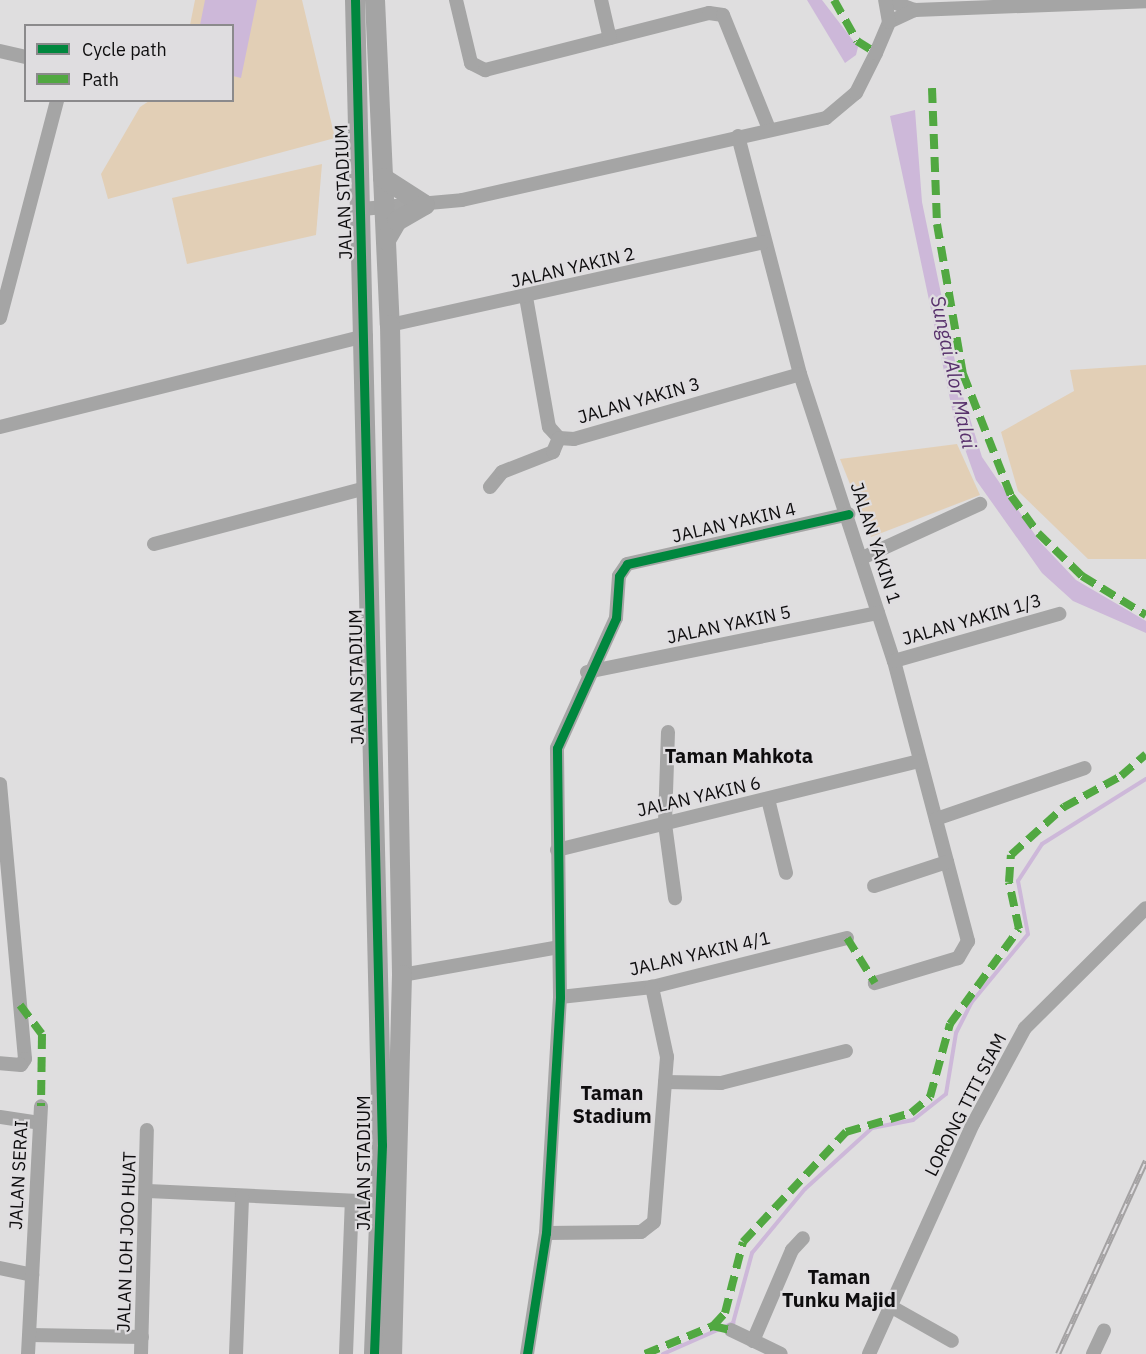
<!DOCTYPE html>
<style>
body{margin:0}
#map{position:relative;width:1146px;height:1354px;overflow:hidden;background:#dfdedf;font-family:"IBM Plex Sans",sans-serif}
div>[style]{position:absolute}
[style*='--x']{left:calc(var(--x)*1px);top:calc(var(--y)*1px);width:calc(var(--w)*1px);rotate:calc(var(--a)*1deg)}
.green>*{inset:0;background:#e2cfb6}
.water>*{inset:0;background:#cdb8d9}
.stream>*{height:4px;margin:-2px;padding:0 2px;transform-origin:2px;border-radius:2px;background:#cdb8d9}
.street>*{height:14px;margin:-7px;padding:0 7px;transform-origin:7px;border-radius:7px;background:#a5a5a5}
.secondary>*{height:20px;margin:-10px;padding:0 10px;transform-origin:10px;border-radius:10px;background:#a4a4a4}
.rail>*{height:6px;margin-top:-3px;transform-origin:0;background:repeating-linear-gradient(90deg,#dfdde0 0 11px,#a4a2a3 0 22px);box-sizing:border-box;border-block:2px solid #a4a2a3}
.quiet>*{height:8px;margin-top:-4px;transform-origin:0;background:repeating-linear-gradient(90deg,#51a841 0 15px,transparent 0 23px)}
.cycleway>*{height:9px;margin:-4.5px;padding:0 4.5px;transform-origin:4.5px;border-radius:4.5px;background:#00873e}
span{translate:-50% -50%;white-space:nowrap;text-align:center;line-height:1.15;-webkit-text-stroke:4.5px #dfdde0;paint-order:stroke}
.street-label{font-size:18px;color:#0e0d0e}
.water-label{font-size:20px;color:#58316c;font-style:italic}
.neighbourhood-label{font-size:20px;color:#0e0d0e;font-weight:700}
.legend{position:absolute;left:24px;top:24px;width:210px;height:78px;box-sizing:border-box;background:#dfdde0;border:2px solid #8b8a8c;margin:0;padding:8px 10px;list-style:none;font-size:18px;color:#0e0d0e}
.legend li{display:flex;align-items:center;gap:12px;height:30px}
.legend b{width:30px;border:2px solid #8b8a8c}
</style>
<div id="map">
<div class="green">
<i style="clip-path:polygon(195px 0,302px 0,335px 138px,108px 199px,101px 174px,140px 107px,149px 101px,232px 100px,232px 26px,190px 25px)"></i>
<i style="clip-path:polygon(322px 164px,316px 235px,187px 264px,172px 198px)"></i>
<i style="clip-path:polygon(1146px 365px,1146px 559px,1088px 559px,1018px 491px,1001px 432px,1074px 391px,1070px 370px)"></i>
<i style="clip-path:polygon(957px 444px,980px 495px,871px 537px,840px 459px)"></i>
</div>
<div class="water">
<i style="clip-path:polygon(205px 0,257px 0,241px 78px,233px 76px,232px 26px,200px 25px)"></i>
<i style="clip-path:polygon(807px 0,822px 0,858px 47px,856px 55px,845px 63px)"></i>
<i style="clip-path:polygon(915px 110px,922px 202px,961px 390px,982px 457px,1040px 542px,1076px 580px,1146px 621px,1146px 633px,1073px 601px,1042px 573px,976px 480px,954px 418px,890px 116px)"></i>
</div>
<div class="stream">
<i style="--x:663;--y:1354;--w:77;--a:-23.9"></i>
<i style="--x:733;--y:1323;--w:73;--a:-74.8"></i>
<i style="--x:752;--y:1253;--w:83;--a:-50.4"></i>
<i style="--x:805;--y:1189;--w:91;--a:-42.3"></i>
<i style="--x:872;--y:1128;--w:42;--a:-11"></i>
<i style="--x:913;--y:1120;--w:42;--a:-38.2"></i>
<i style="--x:946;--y:1094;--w:62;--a:-80.7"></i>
<i style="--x:956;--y:1033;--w:34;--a:-63"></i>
<i style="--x:971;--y:1003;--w:89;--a:-50.4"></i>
<i style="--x:1028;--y:934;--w:54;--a:-100.7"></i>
<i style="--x:1018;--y:881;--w:44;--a:-57"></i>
<i style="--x:1042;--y:844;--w:123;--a:-32"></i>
</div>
<div class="street">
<i style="--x:456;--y:0;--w:65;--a:76.6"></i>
<i style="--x:471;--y:63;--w:16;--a:27"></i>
<i style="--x:485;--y:70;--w:231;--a:-14.3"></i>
<i style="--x:709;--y:13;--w:14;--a:8"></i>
<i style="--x:723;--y:15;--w:123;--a:68"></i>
<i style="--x:601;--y:0;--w:39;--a:77"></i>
<i style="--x:887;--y:0;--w:30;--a:20"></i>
<i style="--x:889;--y:22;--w:29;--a:-25"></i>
<i style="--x:915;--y:10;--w:231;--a:-2.2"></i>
<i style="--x:0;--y:51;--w:27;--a:13"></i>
<i style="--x:738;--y:136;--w:246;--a:75.4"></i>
<i style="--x:800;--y:374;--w:302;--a:71.9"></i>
<i style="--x:894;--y:661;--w:290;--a:75.2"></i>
<i style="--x:968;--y:941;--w:20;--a:120"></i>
<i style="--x:958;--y:958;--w:87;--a:163.2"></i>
<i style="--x:362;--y:209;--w:100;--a:-5.1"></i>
<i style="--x:462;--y:200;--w:373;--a:-12.7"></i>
<i style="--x:826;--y:118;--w:39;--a:-40"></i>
<i style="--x:856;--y:93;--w:45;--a:-63.4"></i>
<i style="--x:876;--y:53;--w:34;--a:-67"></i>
<i style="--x:889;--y:22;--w:22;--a:-100"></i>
<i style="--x:526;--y:297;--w:132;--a:80"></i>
<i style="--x:549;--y:427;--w:15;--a:48"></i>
<i style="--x:559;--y:438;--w:15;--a:4"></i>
<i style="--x:574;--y:439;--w:235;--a:-16"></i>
<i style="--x:0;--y:318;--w:225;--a:-75.3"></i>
<i style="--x:390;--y:325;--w:382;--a:-12.5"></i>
<i style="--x:0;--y:427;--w:377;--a:-14"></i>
<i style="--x:490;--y:487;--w:19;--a:-51"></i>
<i style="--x:502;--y:472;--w:55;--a:-21.4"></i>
<i style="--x:553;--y:452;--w:15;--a:-67"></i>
<i style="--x:154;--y:544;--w:222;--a:-14.8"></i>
<i style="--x:862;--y:558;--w:130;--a:-24.6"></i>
<i style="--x:894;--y:661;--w:172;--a:-15.9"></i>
<i style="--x:587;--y:672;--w:297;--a:-11.5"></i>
<i style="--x:668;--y:732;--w:92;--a:91.9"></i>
<i style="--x:665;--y:824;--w:75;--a:82.3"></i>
<i style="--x:0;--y:784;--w:276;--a:84.8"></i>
<i style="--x:25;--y:1059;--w:7;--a:124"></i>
<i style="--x:21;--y:1065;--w:21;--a:-175"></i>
<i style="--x:768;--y:799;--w:76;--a:76.3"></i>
<i style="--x:936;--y:819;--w:157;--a:-18.9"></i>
<i style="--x:557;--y:850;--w:373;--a:-13.8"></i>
<i style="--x:874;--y:886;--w:77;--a:-18.2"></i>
<i style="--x:402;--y:975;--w:159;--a:-10.1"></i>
<i style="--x:560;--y:997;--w:93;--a:-6.2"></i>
<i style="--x:652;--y:987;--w:201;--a:-14.1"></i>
<i style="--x:665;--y:1082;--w:56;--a:1"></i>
<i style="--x:721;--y:1083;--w:129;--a:-14.4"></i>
<i style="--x:0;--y:1117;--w:40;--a:8.5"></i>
<i style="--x:148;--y:1191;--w:232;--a:2.7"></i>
<i style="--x:546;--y:1233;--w:95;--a:-0.6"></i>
<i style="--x:641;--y:1232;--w:16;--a:-38"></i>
<i style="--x:654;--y:1222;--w:166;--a:-85.5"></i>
<i style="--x:667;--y:1057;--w:72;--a:-102.1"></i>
<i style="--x:0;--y:1268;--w:33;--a:12"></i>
<i style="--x:890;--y:1306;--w:71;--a:29.4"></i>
<i style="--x:731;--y:1330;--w:55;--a:25.6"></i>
<i style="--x:30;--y:1335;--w:112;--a:1"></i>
<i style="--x:753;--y:1341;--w:99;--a:-66.8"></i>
<i style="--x:792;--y:1250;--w:16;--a:-47"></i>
<i style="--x:28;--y:1354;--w:248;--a:-87"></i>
<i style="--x:141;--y:1354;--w:224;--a:-88.5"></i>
<i style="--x:236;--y:1354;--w:158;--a:-87.8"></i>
<i style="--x:346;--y:1354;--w:153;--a:-87.8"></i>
<i style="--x:527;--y:1354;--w:122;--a:-81.1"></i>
<i style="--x:546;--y:1233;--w:236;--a:-86.6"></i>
<i style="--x:560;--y:997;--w:249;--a:-90.7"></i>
<i style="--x:557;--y:748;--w:143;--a:-65.6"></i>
<i style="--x:616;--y:618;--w:42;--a:-85.9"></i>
<i style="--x:619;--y:576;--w:14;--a:-56"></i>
<i style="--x:627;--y:564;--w:227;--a:-12.7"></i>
<i style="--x:869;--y:1354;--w:252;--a:-65.7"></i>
<i style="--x:973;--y:1124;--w:109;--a:-61.6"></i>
<i style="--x:1025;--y:1028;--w:170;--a:-44.8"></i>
<i style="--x:1093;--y:1354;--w:26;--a:-65"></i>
</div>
<div class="secondary">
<i style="--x:355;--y:0;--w:1145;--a:88.65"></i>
<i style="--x:382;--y:1145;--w:209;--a:92.2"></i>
<i style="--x:375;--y:0;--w:325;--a:87.4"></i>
<i style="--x:390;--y:325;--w:650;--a:88.94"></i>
<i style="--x:402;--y:975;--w:379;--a:91.5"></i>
<i style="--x:383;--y:178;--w:50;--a:32.7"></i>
<i style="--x:386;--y:240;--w:22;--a:-60"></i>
<i style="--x:397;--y:221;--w:32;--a:-30"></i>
</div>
<div class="rail">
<i style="--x:1058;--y:1354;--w:212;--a:-65.5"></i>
</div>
<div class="quiet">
<i style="--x:834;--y:0;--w:47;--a:60.7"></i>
<i style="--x:857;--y:41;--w:22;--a:32"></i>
<i style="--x:932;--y:88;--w:136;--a:87.9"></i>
<i style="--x:937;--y:224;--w:152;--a:80.2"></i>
<i style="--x:963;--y:374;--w:131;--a:68.5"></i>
<i style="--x:1011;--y:496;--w:46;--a:53.9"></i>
<i style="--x:1038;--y:533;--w:62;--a:44.3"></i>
<i style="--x:1082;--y:576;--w:75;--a:31.4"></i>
<i style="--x:847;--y:938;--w:53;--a:58.1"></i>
<i style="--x:20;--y:1005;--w:36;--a:53"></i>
<i style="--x:42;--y:1034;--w:72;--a:90.8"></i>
<i style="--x:713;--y:1326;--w:18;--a:13"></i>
<i style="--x:645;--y:1354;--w:74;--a:-22.4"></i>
<i style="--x:713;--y:1326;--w:18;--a:-47"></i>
<i style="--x:725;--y:1313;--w:73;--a:-75.8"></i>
<i style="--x:743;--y:1242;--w:151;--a:-46.9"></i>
<i style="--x:846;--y:1132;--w:68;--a:-16.3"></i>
<i style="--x:911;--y:1113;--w:25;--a:-40"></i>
<i style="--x:930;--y:1097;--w:76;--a:-74.7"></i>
<i style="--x:950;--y:1024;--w:117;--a:-54"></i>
<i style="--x:1019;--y:929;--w:48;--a:-102"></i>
<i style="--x:1009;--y:882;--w:27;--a:-86"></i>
<i style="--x:1011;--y:855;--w:72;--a:-42.2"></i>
<i style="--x:1064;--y:807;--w:65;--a:-28.5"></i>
<i style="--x:1121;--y:776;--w:33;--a:-41"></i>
</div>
<div class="cycleway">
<i style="--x:355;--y:0;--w:1145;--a:88.65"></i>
<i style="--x:382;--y:1145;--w:209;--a:92.2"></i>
<i style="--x:527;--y:1354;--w:122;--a:-81.1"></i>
<i style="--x:546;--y:1233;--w:236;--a:-86.6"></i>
<i style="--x:560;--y:997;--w:249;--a:-90.7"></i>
<i style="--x:557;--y:748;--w:143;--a:-65.6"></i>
<i style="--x:616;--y:618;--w:42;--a:-85.9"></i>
<i style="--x:619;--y:576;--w:14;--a:-56"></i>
<i style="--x:627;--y:564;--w:227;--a:-12.7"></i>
</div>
<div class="street-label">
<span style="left:344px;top:192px;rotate:-92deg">JALAN STADIUM</span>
<span style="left:573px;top:268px;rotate:-13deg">JALAN YAKIN 2</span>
<span style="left:639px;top:401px;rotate:-16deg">JALAN YAKIN 3</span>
<span style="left:734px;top:523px;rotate:-13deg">JALAN YAKIN 4</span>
<span style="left:875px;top:543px;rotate:72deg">JALAN YAKIN 1</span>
<span style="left:972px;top:620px;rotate:-16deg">JALAN YAKIN 1/3</span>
<span style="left:729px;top:625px;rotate:-12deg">JALAN YAKIN 5</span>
<span style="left:357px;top:677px;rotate:-91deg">JALAN STADIUM</span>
<span style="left:699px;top:797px;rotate:-13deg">JALAN YAKIN 6</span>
<span style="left:700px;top:954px;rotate:-13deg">JALAN YAKIN 4/1</span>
<span style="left:966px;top:1105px;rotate:-63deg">LORONG TITI SIAM</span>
<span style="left:364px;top:1163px;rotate:-90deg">JALAN STADIUM</span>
<span style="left:19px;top:1175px;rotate:-87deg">JALAN SERAI</span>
<span style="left:127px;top:1242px;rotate:-88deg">JALAN LOH JOO HUAT</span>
</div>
<div class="water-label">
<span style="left:954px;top:372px;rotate:78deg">Sungai Alor Malai</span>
</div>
<div class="neighbourhood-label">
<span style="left:739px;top:755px">Taman Mahkota</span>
<span style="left:612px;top:1104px">Taman<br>Stadium</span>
<span style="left:839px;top:1288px">Taman<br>Tunku Majid</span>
</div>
<ul class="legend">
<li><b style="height:8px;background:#00873e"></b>Cycle path</li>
<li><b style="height:8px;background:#51a841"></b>Path</li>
</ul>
</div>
